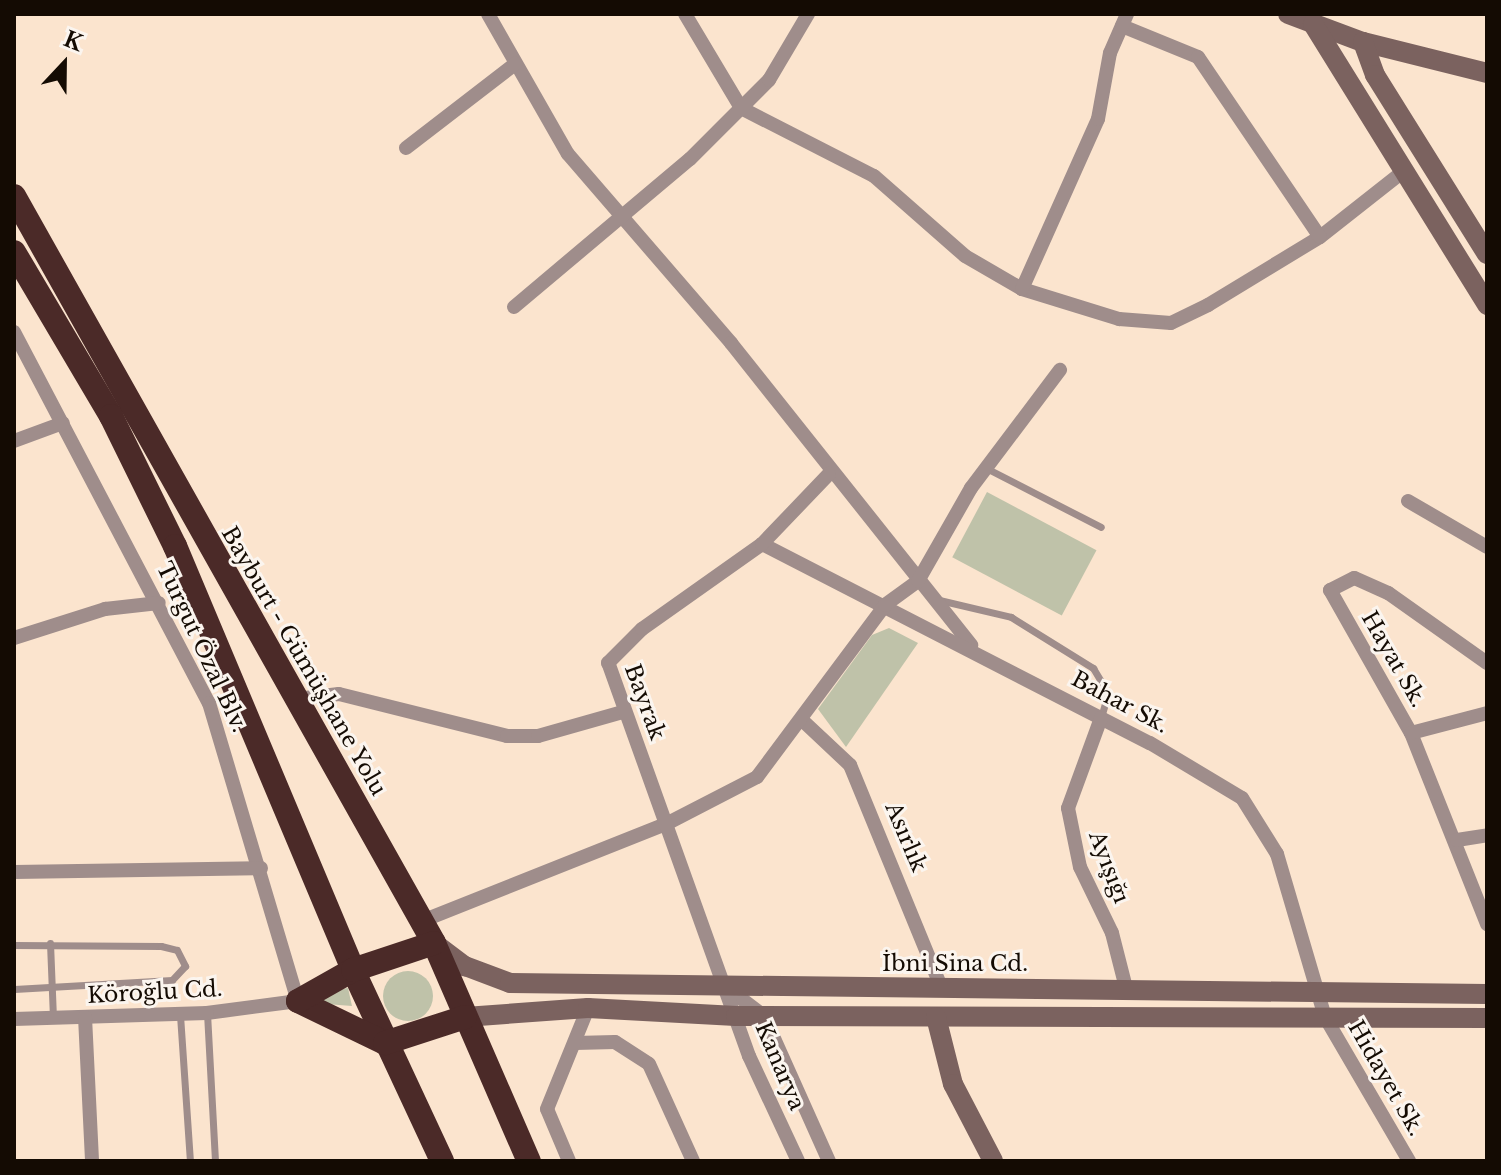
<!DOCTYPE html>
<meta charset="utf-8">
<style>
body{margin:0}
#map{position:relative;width:1501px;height:1175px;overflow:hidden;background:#fbe4ce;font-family:"Libre Baskerville",serif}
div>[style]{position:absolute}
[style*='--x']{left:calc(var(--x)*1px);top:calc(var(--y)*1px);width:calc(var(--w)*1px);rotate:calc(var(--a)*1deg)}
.green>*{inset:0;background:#bfc2a9;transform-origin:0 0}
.round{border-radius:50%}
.lane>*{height:7px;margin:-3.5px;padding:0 3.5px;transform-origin:3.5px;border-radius:3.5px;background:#9f8d8b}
.street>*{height:14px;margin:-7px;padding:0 7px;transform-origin:7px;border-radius:7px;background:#9f8d8b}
.secondary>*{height:20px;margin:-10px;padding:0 10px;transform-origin:10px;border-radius:10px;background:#7b625f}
.highway>*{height:24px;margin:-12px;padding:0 12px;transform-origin:12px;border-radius:12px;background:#4b2a28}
span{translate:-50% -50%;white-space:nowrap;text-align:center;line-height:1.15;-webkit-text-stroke:6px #fbf5ef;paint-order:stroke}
.street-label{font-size:22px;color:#140b03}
.frame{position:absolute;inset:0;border:16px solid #140b03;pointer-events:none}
.north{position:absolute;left:24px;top:24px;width:80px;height:80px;-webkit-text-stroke:6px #fbf5ef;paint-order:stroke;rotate:22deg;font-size:22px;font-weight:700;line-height:32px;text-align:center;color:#140b03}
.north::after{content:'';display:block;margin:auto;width:28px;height:36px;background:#140b03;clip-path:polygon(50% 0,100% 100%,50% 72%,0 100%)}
</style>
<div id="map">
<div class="green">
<i style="left:987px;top:492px;width:124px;height:74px;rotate:28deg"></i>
<i style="clip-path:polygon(889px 628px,918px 643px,846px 747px,818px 709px,872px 635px)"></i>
<i class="round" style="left:383px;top:971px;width:50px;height:50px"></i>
<i style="clip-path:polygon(348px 988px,352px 1006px,313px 1003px,313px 993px)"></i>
</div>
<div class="lane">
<i style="--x:986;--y:468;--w:129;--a:27.2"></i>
<i style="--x:935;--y:599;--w:78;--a:13.3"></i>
<i style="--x:1011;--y:617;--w:97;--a:31.9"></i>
<i style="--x:1093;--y:668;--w:29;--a:59"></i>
<i style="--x:1108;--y:693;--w:26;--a:106"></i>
<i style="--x:50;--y:943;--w:75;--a:87.7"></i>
<i style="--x:14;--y:945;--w:147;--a:0.4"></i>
<i style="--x:161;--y:946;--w:16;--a:14"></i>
<i style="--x:177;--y:950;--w:18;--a:63"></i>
<i style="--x:185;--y:966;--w:19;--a:133"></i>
<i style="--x:172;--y:980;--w:158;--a:176.7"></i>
<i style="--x:207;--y:1013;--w:148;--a:86.9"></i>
<i style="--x:180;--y:1015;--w:146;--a:86.1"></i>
</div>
<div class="street">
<i style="--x:488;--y:14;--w:161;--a:60.3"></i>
<i style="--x:568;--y:154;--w:250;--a:49.2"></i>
<i style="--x:731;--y:343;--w:386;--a:51.5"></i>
<i style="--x:685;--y:14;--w:109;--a:59.2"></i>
<i style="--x:741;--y:108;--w:149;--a:27.1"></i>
<i style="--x:874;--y:176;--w:121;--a:41.3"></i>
<i style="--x:965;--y:256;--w:66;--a:30.1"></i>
<i style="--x:1022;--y:289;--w:102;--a:17.2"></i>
<i style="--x:1119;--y:319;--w:52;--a:4.4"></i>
<i style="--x:1171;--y:323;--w:41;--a:-25.9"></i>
<i style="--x:1208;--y:305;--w:131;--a:-31.3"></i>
<i style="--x:1320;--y:237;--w:107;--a:-38.2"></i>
<i style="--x:1122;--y:26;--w:82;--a:22.2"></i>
<i style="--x:1198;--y:57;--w:217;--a:55.9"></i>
<i style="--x:406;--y:148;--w:138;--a:-37.6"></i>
<i style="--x:1022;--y:289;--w:186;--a:-65.9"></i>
<i style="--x:1098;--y:119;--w:67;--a:-79.7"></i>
<i style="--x:1110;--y:53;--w:43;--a:-66.4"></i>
<i style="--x:514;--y:307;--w:230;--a:-40.1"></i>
<i style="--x:690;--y:159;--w:112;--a:-45"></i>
<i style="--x:769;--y:80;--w:77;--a:-59.4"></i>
<i style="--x:14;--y:332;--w:419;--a:62.3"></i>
<i style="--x:209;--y:703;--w:311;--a:73.4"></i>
<i style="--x:298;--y:1001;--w:92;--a:172.5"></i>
<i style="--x:207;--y:1013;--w:193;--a:178.2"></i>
<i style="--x:14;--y:441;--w:52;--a:-20.2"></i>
<i style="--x:1408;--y:501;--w:91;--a:30.2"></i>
<i style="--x:762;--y:544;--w:436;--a:27.2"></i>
<i style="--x:1150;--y:743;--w:107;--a:30.9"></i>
<i style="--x:1242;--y:798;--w:66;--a:58"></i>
<i style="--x:1277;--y:854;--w:170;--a:73.6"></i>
<i style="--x:1325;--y:1017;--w:167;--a:59.7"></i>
<i style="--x:14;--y:638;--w:96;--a:-17.7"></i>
<i style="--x:105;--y:609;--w:54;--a:-6.3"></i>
<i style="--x:1487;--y:663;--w:121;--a:-144.7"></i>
<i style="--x:1388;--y:593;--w:37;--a:-156"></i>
<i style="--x:1354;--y:578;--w:27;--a:153"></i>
<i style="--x:1330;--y:590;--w:164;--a:60.5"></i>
<i style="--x:1411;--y:733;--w:206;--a:68.3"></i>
<i style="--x:297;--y:699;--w:42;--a:-6.8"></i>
<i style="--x:339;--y:694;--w:173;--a:14"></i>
<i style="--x:507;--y:736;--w:31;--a:0"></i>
<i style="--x:538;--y:736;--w:88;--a:-15.8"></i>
<i style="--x:1101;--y:718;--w:96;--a:110.1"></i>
<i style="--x:1068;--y:808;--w:60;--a:78.5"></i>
<i style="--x:1080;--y:867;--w:73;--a:64.1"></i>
<i style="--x:1112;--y:933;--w:57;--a:75.7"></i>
<i style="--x:802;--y:720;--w:66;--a:43.2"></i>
<i style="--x:850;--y:765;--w:242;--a:67.7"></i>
<i style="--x:1411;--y:733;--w:79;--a:-14.7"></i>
<i style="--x:1457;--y:840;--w:30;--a:-9"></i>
<i style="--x:14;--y:872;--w:247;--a:-0.9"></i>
<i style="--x:422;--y:921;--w:265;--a:-21.7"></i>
<i style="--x:668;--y:823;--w:100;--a:-27.3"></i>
<i style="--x:757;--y:777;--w:214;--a:-53.3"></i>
<i style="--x:885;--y:605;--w:41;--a:-36"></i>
<i style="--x:918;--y:581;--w:107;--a:-60.3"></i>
<i style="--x:971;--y:488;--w:148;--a:-53"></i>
<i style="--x:726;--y:987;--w:48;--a:37.3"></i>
<i style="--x:764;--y:1016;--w:159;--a:65.9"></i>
<i style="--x:85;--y:1017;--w:144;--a:87.2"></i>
<i style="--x:575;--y:1043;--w:40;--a:-1.4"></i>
<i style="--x:615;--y:1042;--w:40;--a:32.9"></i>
<i style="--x:649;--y:1064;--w:107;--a:65.6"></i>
<i style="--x:569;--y:1161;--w:56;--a:-112.9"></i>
<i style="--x:547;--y:1109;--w:109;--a:-67.9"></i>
<i style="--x:798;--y:1161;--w:116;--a:-115"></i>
<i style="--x:749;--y:1056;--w:418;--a:-109.7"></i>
<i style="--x:608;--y:663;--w:48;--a:-45"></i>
<i style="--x:642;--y:629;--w:147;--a:-35.3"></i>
<i style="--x:762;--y:544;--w:97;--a:-46.3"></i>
</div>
<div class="secondary">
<i style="--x:1288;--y:14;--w:80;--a:20.5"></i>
<i style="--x:1363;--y:42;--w:128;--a:14"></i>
<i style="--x:1313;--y:24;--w:331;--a:58.2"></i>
<i style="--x:1363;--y:42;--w:35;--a:70"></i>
<i style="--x:1375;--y:75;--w:211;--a:58"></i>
<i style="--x:434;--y:943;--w:39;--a:37"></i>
<i style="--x:465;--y:966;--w:48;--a:20.7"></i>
<i style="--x:510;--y:983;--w:977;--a:0.65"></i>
<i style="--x:465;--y:1017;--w:123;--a:-4.2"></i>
<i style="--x:588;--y:1008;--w:148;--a:3.1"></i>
<i style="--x:736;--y:1016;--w:751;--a:0.15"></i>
<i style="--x:936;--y:1017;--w:69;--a:75.8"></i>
<i style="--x:953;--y:1084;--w:87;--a:62.5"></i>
</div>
<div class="highway">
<i style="--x:14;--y:196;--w:857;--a:60.65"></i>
<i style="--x:434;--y:943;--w:238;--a:66.5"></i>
<i style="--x:14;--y:252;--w:191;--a:59.4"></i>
<i style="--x:111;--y:416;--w:145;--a:63.8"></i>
<i style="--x:175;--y:546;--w:460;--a:67.2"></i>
<i style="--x:353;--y:970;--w:211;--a:65"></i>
<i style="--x:298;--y:1001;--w:97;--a:25.8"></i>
<i style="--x:385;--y:1043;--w:84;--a:-18"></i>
<i style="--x:298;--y:1001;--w:63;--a:-29.4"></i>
<i style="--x:353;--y:970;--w:85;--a:-18.4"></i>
</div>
<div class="street-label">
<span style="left:202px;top:647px;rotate:65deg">Turgut Özal Blv.</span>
<span style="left:1394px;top:659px;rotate:60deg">Hayat Sk.</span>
<span style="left:304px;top:661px;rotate:60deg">Bayburt - Gümüşhane Yolu</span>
<span style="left:645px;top:702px;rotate:70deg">Bayrak</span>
<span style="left:1120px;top:702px;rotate:28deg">Bahar Sk.</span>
<span style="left:906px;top:837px;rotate:67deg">Asırlık</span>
<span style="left:1109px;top:867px;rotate:69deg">Ayışığı</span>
<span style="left:955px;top:964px">İbni Sina Cd.</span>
<span style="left:155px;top:992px;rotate:-3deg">Köroğlu Cd.</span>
<span style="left:780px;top:1066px;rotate:67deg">Kanarya</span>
<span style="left:1386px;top:1078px;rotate:60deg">Hidayet Sk.</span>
</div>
<div class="frame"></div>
<div class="north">K</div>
</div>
